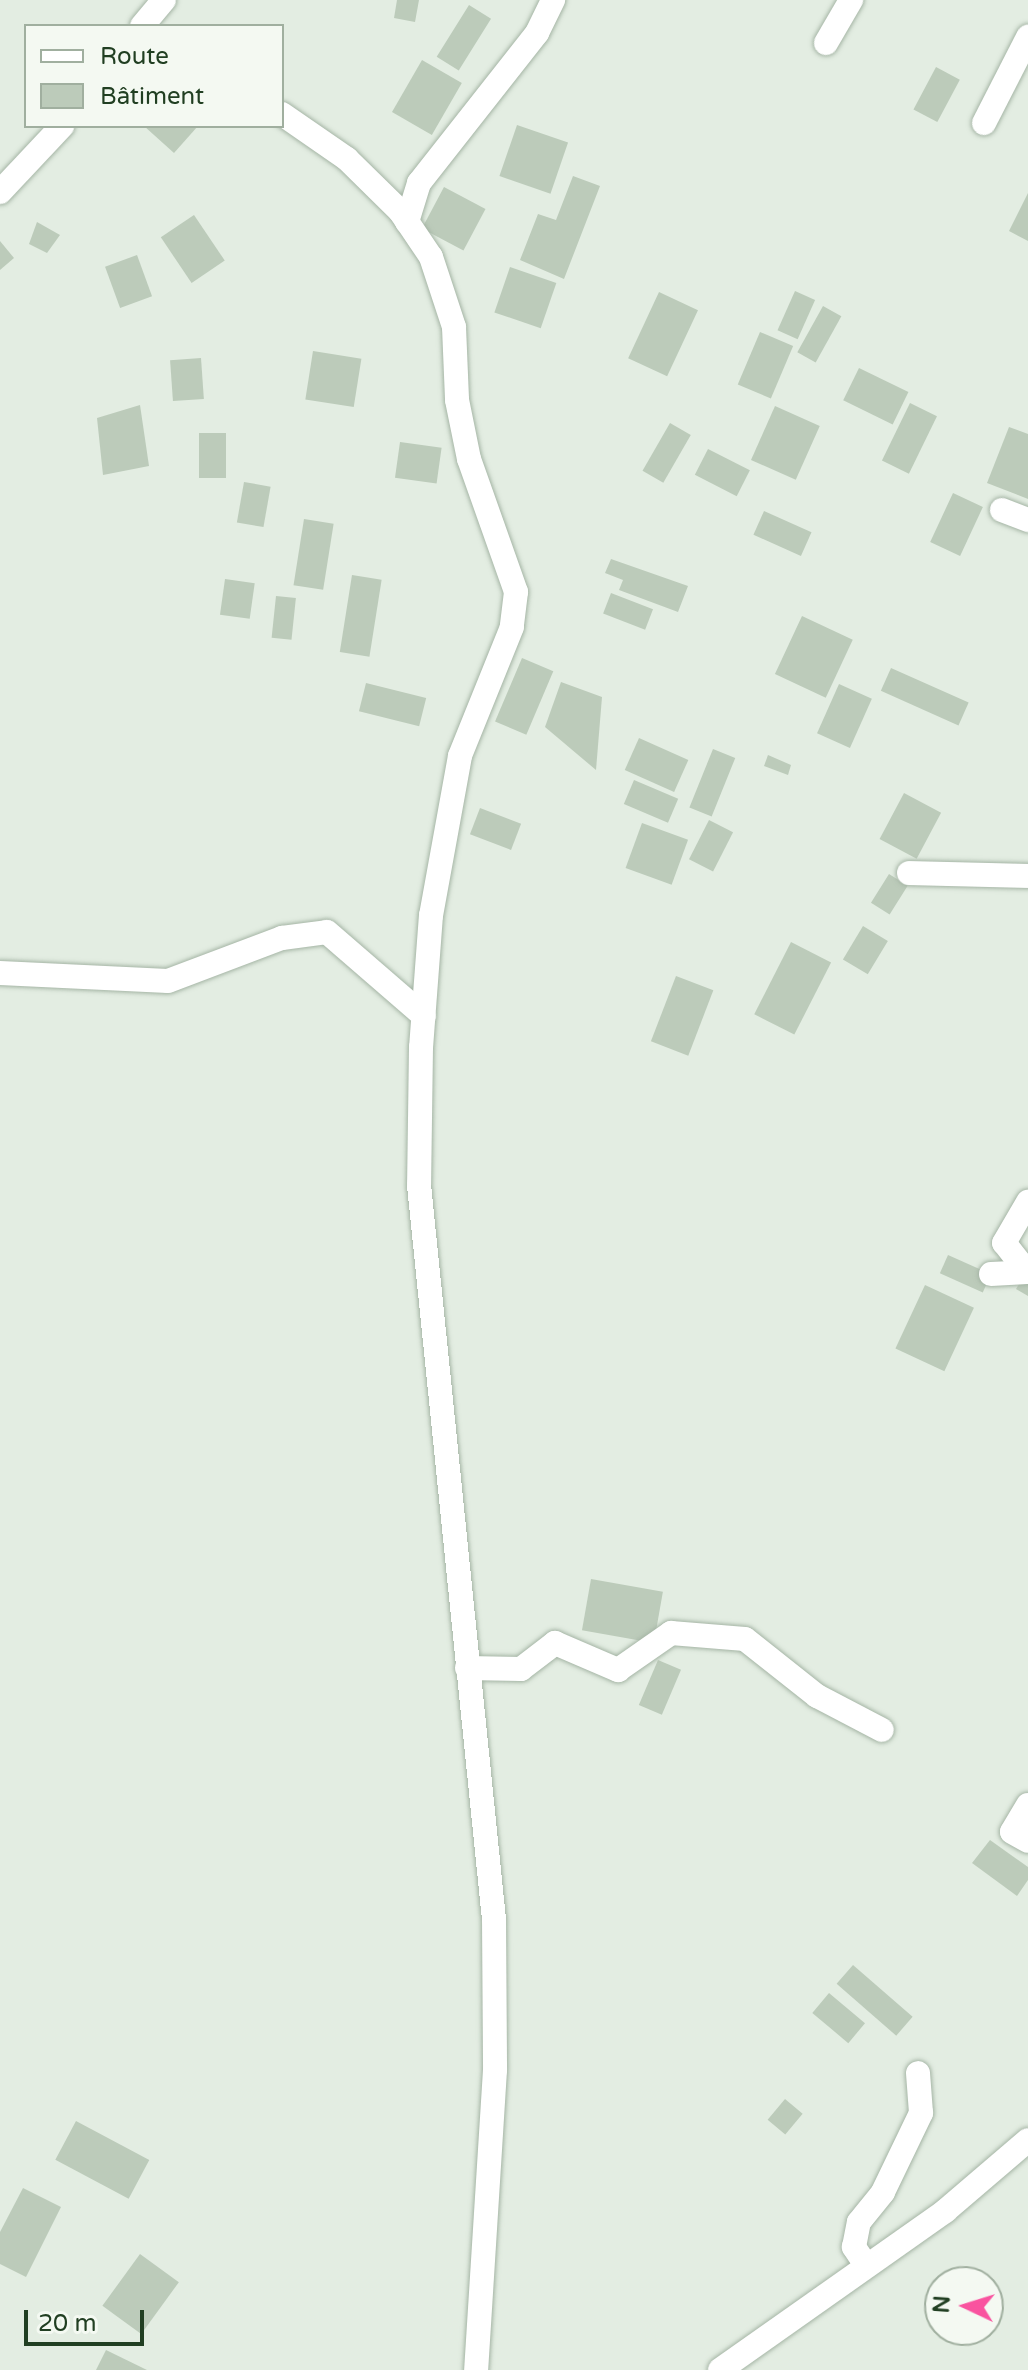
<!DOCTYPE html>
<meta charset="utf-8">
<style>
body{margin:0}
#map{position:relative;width:1028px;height:2370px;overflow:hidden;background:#e3ede2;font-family:"Varela Round",sans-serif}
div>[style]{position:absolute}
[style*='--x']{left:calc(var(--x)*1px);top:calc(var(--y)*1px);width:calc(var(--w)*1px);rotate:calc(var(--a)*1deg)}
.building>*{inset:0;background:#bccbba;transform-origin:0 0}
.roads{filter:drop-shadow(0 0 2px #a5b5a5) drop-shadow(0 0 2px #a5b5a5)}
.minor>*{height:24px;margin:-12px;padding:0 12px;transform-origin:12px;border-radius:12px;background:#fff}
.tertiary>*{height:24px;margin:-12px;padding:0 12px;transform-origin:12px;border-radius:12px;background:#fff}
span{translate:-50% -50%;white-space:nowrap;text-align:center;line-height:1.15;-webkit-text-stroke:7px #f4f9f2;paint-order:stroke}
.legend{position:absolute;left:24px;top:24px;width:260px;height:104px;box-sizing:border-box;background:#f4f9f2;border:2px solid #a0af9f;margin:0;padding:10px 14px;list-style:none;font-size:24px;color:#213f22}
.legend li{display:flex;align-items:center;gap:16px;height:40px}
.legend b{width:40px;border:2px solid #a0af9f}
.north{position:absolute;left:924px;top:2266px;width:80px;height:80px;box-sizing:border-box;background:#f4f9f2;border:2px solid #a0af9f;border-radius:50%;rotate:274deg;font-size:22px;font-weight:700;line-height:32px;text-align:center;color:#213f22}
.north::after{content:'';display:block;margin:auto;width:28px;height:36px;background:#f9539f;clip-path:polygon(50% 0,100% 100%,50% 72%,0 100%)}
.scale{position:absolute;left:24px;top:2310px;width:120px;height:36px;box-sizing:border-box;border:4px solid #213f22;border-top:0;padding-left:10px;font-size:24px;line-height:28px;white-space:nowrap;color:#213f22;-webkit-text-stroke:6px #f4f9f2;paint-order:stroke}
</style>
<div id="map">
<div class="building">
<i style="clip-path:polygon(397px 0,419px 0,415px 22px,394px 18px)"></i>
<i style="left:469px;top:5px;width:26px;height:61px;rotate:32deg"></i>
<i style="left:422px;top:60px;width:46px;height:60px;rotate:30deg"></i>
<i style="left:936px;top:67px;width:27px;height:48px;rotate:28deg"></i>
<i style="left:517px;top:125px;width:54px;height:54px;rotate:19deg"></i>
<i style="clip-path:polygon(144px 126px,198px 126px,174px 153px)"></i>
<i style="clip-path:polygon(573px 176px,600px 186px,564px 279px,520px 260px,538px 214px,556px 220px)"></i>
<i style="left:444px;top:187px;width:47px;height:47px;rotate:28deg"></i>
<i style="clip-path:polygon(1028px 193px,1028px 241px,1009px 231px)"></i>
<i style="left:194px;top:215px;width:55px;height:40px;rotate:56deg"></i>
<i style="clip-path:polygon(37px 222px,60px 235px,47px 253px,29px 244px)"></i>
<i style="clip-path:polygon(0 241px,14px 258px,0 270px)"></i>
<i style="left:137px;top:255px;width:44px;height:34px;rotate:70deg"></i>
<i style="left:510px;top:267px;width:49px;height:48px;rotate:19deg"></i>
<i style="left:795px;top:291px;width:22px;height:43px;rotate:24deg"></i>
<i style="left:659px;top:292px;width:43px;height:73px;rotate:25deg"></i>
<i style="left:823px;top:306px;width:21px;height:53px;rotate:29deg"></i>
<i style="left:760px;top:332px;width:36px;height:57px;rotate:23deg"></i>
<i style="left:313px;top:351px;width:49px;height:49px;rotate:9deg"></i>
<i style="left:201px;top:358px;width:41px;height:31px;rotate:86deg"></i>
<i style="left:859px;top:368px;width:55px;height:36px;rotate:26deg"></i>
<i style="left:910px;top:403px;width:30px;height:64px;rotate:26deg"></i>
<i style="clip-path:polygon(140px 405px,149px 466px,103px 475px,97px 418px)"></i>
<i style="left:775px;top:406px;width:49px;height:59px;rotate:24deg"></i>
<i style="left:670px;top:423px;width:24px;height:55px;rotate:30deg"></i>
<i style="clip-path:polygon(1009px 427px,1028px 434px,1028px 499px,987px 483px)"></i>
<i style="left:199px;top:433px;width:27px;height:45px"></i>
<i style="left:400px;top:442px;width:42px;height:36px;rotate:8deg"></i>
<i style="left:708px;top:449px;width:47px;height:29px;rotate:27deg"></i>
<i style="left:244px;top:482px;width:27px;height:41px;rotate:10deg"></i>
<i style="left:953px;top:493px;width:33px;height:54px;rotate:25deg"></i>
<i style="left:764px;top:511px;width:52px;height:26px;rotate:24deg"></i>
<i style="left:304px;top:519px;width:30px;height:67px;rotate:9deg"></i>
<i style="clip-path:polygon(611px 559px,688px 586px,678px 612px,619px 590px,623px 580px,605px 573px)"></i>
<i style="left:352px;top:575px;width:30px;height:78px;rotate:9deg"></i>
<i style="left:225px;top:579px;width:30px;height:36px;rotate:8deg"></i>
<i style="left:611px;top:593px;width:45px;height:22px;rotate:21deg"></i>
<i style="left:276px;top:596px;width:20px;height:42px;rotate:6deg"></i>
<i style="left:802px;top:616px;width:56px;height:64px;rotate:25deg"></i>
<i style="left:522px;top:658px;width:34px;height:69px;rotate:23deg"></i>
<i style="left:891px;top:668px;width:85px;height:25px;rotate:24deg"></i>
<i style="clip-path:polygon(561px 682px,602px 697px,596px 770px,545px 727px)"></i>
<i style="left:366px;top:683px;width:62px;height:29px;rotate:14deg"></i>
<i style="left:839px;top:684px;width:36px;height:54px;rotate:24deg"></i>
<i style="left:639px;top:738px;width:54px;height:35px;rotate:24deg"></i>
<i style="left:713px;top:749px;width:24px;height:63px;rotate:22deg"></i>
<i style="clip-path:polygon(768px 755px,791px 765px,788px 775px,764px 766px)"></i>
<i style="left:634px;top:780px;width:48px;height:26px;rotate:23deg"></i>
<i style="left:904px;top:793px;width:42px;height:52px;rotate:28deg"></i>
<i style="left:480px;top:808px;width:44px;height:28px;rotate:21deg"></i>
<i style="left:709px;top:820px;width:27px;height:44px;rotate:27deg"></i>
<i style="left:642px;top:823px;width:49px;height:48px;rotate:20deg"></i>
<i style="left:889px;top:874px;width:22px;height:34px;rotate:32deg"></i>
<i style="left:863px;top:926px;width:29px;height:39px;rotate:31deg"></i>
<i style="left:791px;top:942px;width:45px;height:81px;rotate:27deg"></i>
<i style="left:676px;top:976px;width:40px;height:70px;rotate:21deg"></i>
<i style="left:948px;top:1255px;width:47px;height:20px;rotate:24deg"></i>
<i style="clip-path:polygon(1028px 1270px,1028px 1296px,1016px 1289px)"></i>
<i style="left:925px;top:1285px;width:54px;height:70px;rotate:25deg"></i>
<i style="left:591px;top:1579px;width:73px;height:52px;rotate:10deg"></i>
<i style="left:658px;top:1660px;width:25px;height:49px;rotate:23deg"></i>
<i style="clip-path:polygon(990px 1840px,1028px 1867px,1028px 1880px,1017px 1896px,972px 1863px)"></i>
<i style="left:853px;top:1965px;width:79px;height:25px;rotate:41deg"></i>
<i style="left:829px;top:1993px;width:47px;height:26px;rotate:40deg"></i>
<i style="left:785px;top:2099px;width:23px;height:27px;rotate:40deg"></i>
<i style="left:76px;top:2121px;width:83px;height:44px;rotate:28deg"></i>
<i style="clip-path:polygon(23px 2188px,61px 2207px,26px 2277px,0 2264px,0 2232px)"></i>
<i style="left:140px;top:2254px;width:48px;height:64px;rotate:36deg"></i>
<i style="clip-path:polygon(106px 2350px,147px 2370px,96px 2370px)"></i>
</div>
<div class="roads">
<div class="minor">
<i style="--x:826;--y:43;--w:50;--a:-59.8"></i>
<i style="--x:282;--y:114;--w:79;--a:34.7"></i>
<i style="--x:347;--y:159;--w:74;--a:44.5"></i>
<i style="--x:400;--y:211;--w:55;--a:56"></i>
<i style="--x:431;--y:257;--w:74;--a:71.8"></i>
<i style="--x:454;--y:327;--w:73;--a:87.6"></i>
<i style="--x:457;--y:400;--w:60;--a:78.5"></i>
<i style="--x:469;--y:459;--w:141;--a:70.5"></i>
<i style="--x:516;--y:592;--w:35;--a:97"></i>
<i style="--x:512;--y:627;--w:139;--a:112"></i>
<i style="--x:460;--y:756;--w:162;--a:100.3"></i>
<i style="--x:431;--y:915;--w:132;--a:94.3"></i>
<i style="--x:421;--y:1047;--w:138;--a:90.8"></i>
<i style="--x:419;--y:1185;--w:738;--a:84.17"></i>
<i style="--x:494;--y:1919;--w:151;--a:89.6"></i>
<i style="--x:495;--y:2070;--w:301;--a:93.6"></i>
<i style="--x:984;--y:123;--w:97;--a:-62.9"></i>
<i style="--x:407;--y:222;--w:41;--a:-72.9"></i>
<i style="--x:419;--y:183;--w:191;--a:-51.8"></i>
<i style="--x:537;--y:33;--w:37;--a:-64"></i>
<i style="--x:1002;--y:510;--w:28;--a:21"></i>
<i style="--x:909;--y:873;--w:119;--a:1.4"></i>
<i style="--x:0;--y:973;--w:168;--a:2.7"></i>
<i style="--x:168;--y:981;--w:122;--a:-20.7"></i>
<i style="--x:282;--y:938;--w:45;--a:-7.6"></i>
<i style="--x:327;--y:932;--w:128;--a:40.9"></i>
<i style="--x:991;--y:1274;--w:36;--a:-3"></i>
<i style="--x:1027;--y:1272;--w:37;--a:-128"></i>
<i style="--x:1004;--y:1243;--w:48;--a:-59.7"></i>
<i style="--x:467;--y:1668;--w:54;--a:1.1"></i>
<i style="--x:521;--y:1669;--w:43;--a:-37.4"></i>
<i style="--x:555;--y:1643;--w:69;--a:23.2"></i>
<i style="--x:618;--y:1670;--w:65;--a:-34.9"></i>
<i style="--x:671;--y:1633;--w:74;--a:4.6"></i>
<i style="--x:745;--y:1639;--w:92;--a:38.4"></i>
<i style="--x:817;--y:1696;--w:73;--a:27.6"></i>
<i style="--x:1028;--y:1805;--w:31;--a:121"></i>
<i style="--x:1012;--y:1832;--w:18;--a:29"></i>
<i style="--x:866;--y:2265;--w:22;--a:-124"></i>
<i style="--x:854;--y:2247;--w:25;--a:-79"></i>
<i style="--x:859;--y:2222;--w:38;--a:-51"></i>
<i style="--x:883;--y:2192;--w:88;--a:-64.3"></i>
<i style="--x:921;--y:2113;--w:40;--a:-94.3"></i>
<i style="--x:720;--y:2370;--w:276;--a:-35.2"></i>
<i style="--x:945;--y:2211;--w:109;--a:-40.5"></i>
</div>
<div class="tertiary">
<i style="--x:142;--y:26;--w:34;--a:-50"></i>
<i style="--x:0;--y:192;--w:91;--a:-46.8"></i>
</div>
</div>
<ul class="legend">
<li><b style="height:10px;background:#fff"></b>Route</li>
<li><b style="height:22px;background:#bccbba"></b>Bâtiment</li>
</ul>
<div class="north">N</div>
<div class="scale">20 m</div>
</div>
